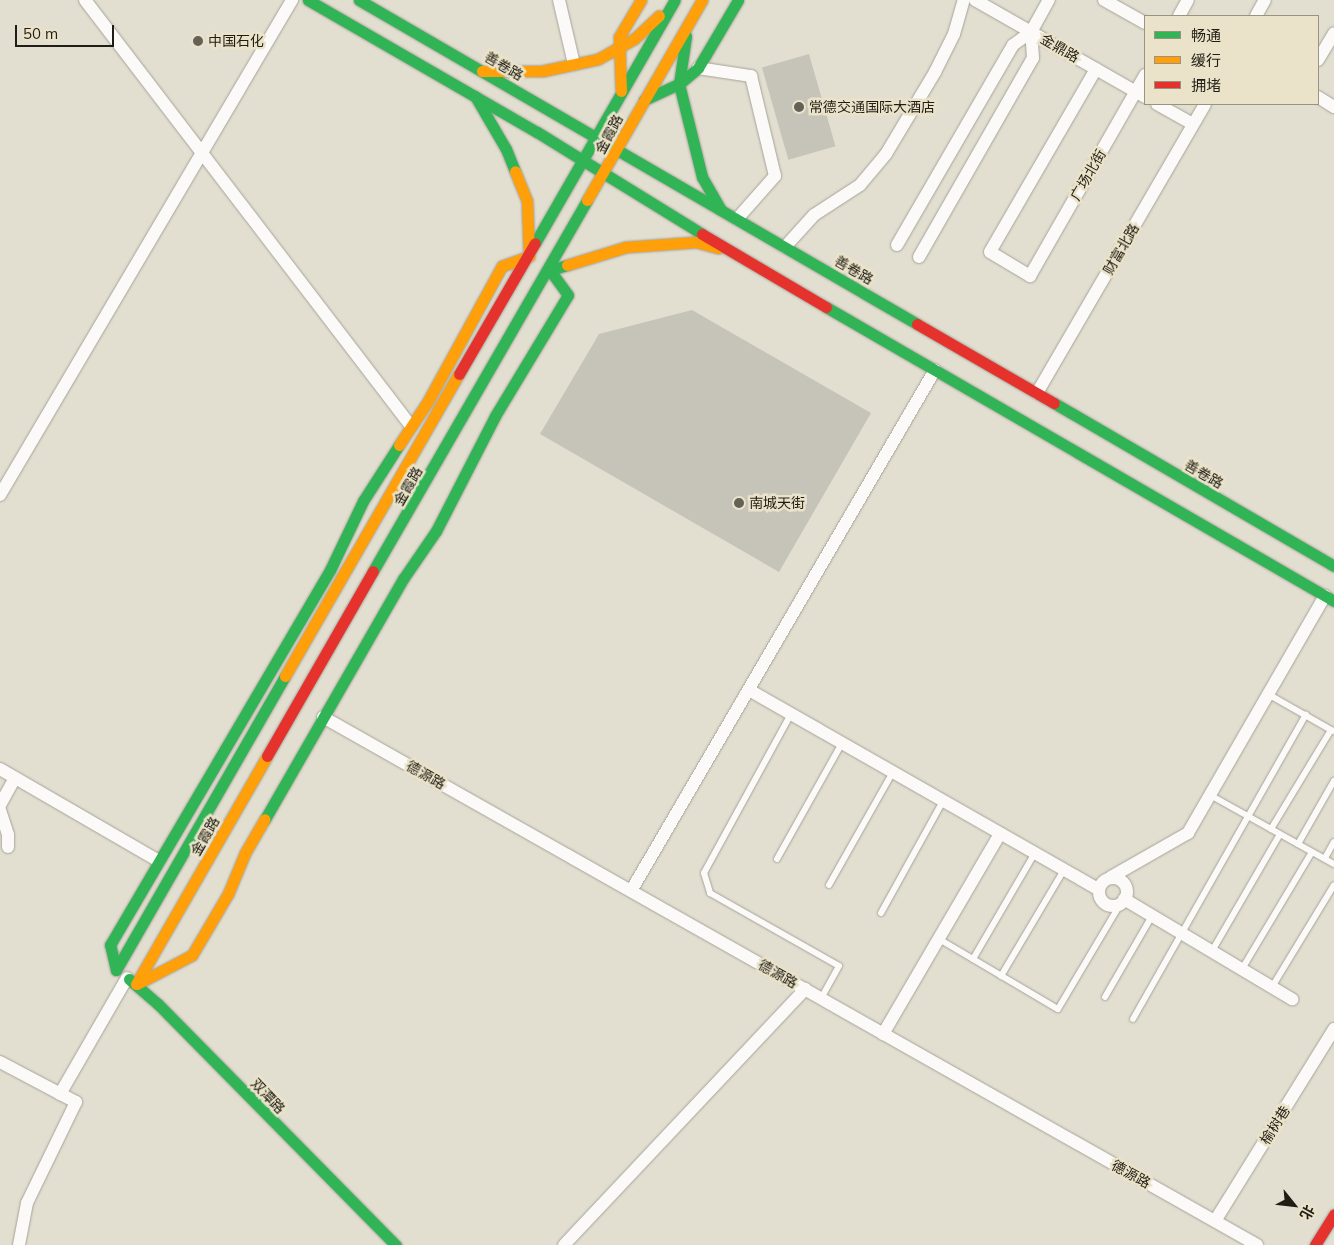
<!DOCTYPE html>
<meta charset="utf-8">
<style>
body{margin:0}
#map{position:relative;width:1334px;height:1245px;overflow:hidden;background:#e2dfd1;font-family:Mulish,"Noto Sans SC",sans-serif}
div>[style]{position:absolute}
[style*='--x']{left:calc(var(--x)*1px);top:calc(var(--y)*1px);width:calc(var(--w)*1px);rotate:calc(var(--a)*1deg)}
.building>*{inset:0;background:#c6c4b8;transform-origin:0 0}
.roads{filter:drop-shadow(0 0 1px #a6a398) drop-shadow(0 0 1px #a6a398)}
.lane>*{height:6px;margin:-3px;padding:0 3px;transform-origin:3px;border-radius:3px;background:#fbfaf8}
.street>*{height:12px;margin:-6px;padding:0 6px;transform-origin:6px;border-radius:6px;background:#fbfaf8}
.street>.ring{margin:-6px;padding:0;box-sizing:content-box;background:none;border:12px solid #fbfaf8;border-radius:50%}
.fast>*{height:11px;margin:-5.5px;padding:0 5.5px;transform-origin:5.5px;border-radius:5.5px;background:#30b455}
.slow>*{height:11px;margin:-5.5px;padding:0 5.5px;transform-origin:5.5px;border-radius:5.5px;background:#ff9f0a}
.jam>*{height:11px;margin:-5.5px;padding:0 5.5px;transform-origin:5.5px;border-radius:5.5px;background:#e5322d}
.dots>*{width:14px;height:14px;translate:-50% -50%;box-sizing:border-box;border:2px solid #eae3c9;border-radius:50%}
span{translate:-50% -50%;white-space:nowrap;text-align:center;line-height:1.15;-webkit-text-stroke:5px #eae3c9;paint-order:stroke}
.poi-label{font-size:14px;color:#201d14}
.left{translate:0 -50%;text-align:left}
.street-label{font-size:14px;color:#201d14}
.legend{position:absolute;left:1144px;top:15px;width:175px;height:90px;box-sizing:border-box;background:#eae3c9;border:1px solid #999481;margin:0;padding:6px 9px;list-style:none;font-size:15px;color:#201d14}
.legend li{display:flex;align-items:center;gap:10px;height:25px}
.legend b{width:25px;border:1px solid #999481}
.north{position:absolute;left:1269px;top:1180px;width:50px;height:50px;-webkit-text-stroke:4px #eae3c9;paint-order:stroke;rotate:119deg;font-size:14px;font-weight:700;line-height:20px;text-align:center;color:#201d14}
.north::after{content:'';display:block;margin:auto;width:18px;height:22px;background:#201d14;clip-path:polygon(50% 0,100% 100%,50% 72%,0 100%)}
.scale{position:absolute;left:15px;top:25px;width:99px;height:22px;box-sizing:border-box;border:2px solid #201d14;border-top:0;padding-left:6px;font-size:15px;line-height:18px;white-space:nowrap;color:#201d14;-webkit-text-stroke:4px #eae3c9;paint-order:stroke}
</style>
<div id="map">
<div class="building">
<i style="left:809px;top:54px;width:96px;height:49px;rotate:74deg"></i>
<i style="clip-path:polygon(692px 310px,871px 413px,779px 572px,540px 434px,599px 334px)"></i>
</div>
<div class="roads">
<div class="lane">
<i style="--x:1268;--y:694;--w:75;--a:29.6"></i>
<i style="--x:791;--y:714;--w:181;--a:118.7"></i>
<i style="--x:704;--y:873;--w:21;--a:73"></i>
<i style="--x:710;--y:893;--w:148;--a:29.5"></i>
<i style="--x:839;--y:966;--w:37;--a:119"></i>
<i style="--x:1210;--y:795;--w:142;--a:29.1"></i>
<i style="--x:1271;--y:829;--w:116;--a:-58.8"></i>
<i style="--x:1298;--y:844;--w:73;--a:-60.3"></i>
<i style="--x:1325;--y:858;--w:18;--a:-61"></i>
<i style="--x:777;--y:859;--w:133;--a:-60.7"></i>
<i style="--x:829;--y:885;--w:130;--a:-60.5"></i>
<i style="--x:881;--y:913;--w:128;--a:-61"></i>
<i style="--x:939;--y:939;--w:138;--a:30.5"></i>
<i style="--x:1058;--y:1009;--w:123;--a:-59.3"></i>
<i style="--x:1212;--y:951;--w:135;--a:-59.8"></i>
<i style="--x:973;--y:959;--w:123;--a:-59.7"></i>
<i style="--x:1242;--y:969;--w:136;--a:-59.1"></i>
<i style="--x:1001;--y:976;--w:123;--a:-59.3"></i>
<i style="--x:1272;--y:987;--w:119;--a:-58.7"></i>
<i style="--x:1105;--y:997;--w:94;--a:-59.9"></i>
<i style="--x:1133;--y:1019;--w:350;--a:-60.4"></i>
</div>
<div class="street">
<i style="--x:85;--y:0;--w:535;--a:52.59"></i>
<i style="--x:559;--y:0;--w:66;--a:76.8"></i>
<i style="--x:975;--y:0;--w:196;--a:29.7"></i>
<i style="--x:1104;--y:0;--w:47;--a:29.3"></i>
<i style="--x:1179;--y:16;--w:18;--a:-61"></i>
<i style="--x:1256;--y:16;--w:18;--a:-61"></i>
<i style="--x:1318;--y:60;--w:31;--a:-59"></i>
<i style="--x:698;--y:68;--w:54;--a:8.6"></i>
<i style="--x:751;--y:76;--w:103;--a:76.5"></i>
<i style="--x:775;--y:176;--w:57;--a:131.5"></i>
<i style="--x:1096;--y:69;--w:211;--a:120.1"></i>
<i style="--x:990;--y:252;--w:47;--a:31"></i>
<i style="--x:1030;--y:276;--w:232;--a:-60.2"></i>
<i style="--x:1318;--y:97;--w:19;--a:32"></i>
<i style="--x:1157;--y:104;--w:41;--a:29.1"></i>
<i style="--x:897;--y:245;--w:231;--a:-59.9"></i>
<i style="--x:1013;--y:45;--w:22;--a:-36"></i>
<i style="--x:785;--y:247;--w:43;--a:-47.8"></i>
<i style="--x:814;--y:215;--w:55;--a:-33.1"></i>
<i style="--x:860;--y:185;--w:40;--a:-50"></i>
<i style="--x:886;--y:154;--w:96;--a:-59.1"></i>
<i style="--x:935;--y:72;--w:42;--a:-63.4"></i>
<i style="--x:954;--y:34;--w:35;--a:-74"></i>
<i style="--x:919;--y:257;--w:229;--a:-60.2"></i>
<i style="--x:1033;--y:58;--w:26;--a:-94"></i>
<i style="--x:1031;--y:32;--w:37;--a:-61"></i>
<i style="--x:1037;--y:393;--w:334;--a:-59.8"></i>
<i style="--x:0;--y:495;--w:575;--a:-59.46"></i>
<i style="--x:749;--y:690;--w:403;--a:29.7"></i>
<i style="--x:323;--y:717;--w:1073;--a:29.48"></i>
<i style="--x:0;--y:769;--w:184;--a:30.1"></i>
<i style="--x:0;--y:805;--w:31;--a:-61"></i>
<i style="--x:0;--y:810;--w:26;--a:72"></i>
<i style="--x:8;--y:835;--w:12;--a:90"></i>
<i style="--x:1111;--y:877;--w:89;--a:-29.7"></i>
<i style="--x:1188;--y:833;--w:274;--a:-60"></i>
<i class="ring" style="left:1099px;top:878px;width:16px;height:16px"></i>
<i style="--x:631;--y:891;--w:603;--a:-59.74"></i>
<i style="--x:1124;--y:899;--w:196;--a:30.8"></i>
<i style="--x:883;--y:1034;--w:232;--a:-59.7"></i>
<i style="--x:0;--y:1062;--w:86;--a:27.8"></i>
<i style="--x:76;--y:1102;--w:112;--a:115.9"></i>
<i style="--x:27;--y:1203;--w:43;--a:100.8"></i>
<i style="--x:60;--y:1094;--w:134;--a:-60"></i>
<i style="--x:1215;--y:1221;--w:226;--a:-58.2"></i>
<i style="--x:564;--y:1245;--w:352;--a:-46.7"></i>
</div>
<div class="fast">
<i style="--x:308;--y:0;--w:264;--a:30"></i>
<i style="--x:537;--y:132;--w:194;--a:31.7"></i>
<i style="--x:359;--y:0;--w:645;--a:30.14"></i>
<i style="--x:686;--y:36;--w:49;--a:98.3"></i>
<i style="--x:679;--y:84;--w:96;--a:76.1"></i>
<i style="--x:702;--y:177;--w:38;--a:60"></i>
<i style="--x:475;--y:96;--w:61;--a:59.7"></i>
<i style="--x:506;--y:149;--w:24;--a:68"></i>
<i style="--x:644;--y:100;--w:38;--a:-25"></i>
<i style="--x:679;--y:84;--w:25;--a:-40"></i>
<i style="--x:698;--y:68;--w:79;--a:-59.5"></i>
<i style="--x:535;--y:243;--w:280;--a:-60.1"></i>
<i style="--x:826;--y:307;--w:587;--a:30.06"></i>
<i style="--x:1054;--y:403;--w:324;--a:30.2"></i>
<i style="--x:373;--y:571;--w:428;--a:-60"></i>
<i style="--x:265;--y:819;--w:277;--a:-60.1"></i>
<i style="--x:403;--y:579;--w:58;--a:-55.5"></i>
<i style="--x:436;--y:531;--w:129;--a:-62.8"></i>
<i style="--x:495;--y:416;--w:141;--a:-58.9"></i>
<i style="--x:568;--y:295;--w:31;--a:-126"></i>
<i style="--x:550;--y:270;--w:18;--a:-16"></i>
<i style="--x:116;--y:970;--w:339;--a:-60.1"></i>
<i style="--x:116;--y:970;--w:26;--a:-103"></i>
<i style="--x:110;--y:945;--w:435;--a:-59.6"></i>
<i style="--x:330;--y:570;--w:76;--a:-64.4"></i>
<i style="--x:363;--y:501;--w:67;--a:-57.3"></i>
<i style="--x:129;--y:979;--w:38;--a:41"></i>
<i style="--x:158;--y:1004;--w:339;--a:45.4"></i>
</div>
<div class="slow">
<i style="--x:482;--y:71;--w:60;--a:0"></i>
<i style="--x:542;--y:71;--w:57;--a:-12.1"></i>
<i style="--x:598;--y:59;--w:41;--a:-29.1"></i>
<i style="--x:634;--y:39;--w:34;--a:-43"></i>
<i style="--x:621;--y:91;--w:54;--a:-92.1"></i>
<i style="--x:619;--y:37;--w:43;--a:-59.3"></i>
<i style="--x:587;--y:200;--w:231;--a:-60.1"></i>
<i style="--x:567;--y:265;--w:62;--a:-17"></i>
<i style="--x:626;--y:247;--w:70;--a:-4.1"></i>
<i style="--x:696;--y:242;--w:23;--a:15"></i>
<i style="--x:399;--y:445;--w:53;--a:-56.6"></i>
<i style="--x:428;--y:401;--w:154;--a:-61.3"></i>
<i style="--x:502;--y:266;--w:29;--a:-20"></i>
<i style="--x:529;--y:256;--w:55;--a:-92.1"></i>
<i style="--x:527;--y:201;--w:32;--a:-112"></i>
<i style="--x:285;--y:676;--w:349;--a:-60.1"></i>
<i style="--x:136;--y:984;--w:263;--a:-60.1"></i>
<i style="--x:137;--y:984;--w:62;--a:-27.8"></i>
<i style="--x:192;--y:955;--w:71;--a:-59.5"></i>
<i style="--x:228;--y:894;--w:44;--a:-67.5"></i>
<i style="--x:245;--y:853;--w:39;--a:-60"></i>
</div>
<div class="jam">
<i style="--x:702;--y:234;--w:144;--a:30.5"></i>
<i style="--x:917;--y:324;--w:158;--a:30"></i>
<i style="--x:459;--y:374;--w:151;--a:-59.9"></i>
<i style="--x:267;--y:756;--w:213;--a:-60.2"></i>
<i style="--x:1315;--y:1245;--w:36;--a:-58"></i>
</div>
</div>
<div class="dots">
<i style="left:198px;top:41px;background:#646156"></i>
<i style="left:799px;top:107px;background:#646156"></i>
<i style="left:739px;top:503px;background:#646156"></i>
</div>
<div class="poi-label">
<span class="left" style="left:208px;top:41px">中国石化</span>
<span class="left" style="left:809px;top:107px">常德交通国际大酒店</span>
<span class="left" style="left:749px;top:503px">南城天街</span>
</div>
<div class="street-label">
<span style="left:1060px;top:48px;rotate:30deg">金鼎路</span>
<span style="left:504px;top:66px;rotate:30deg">善卷路</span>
<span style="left:609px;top:134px;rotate:-62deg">金霞路</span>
<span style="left:1088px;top:175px;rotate:-60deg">广场北街</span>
<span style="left:1121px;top:249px;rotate:-60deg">财富北路</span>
<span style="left:854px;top:270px;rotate:30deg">善卷路</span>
<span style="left:1204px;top:474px;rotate:30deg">善卷路</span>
<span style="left:408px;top:486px;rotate:-60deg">金霞路</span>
<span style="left:426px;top:775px;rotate:29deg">德源路</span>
<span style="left:205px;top:836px;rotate:-60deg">金霞路</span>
<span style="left:778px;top:974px;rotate:29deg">德源路</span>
<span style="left:268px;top:1096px;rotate:46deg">双潭路</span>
<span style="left:1275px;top:1125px;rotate:-58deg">榆树巷</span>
<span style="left:1131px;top:1174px;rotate:29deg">德源路</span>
</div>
<ul class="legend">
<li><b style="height:6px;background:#30b455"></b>畅通</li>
<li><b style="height:6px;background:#ff9f0a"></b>缓行</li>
<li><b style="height:6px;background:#e5322d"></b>拥堵</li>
</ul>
<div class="north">北</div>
<div class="scale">50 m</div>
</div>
